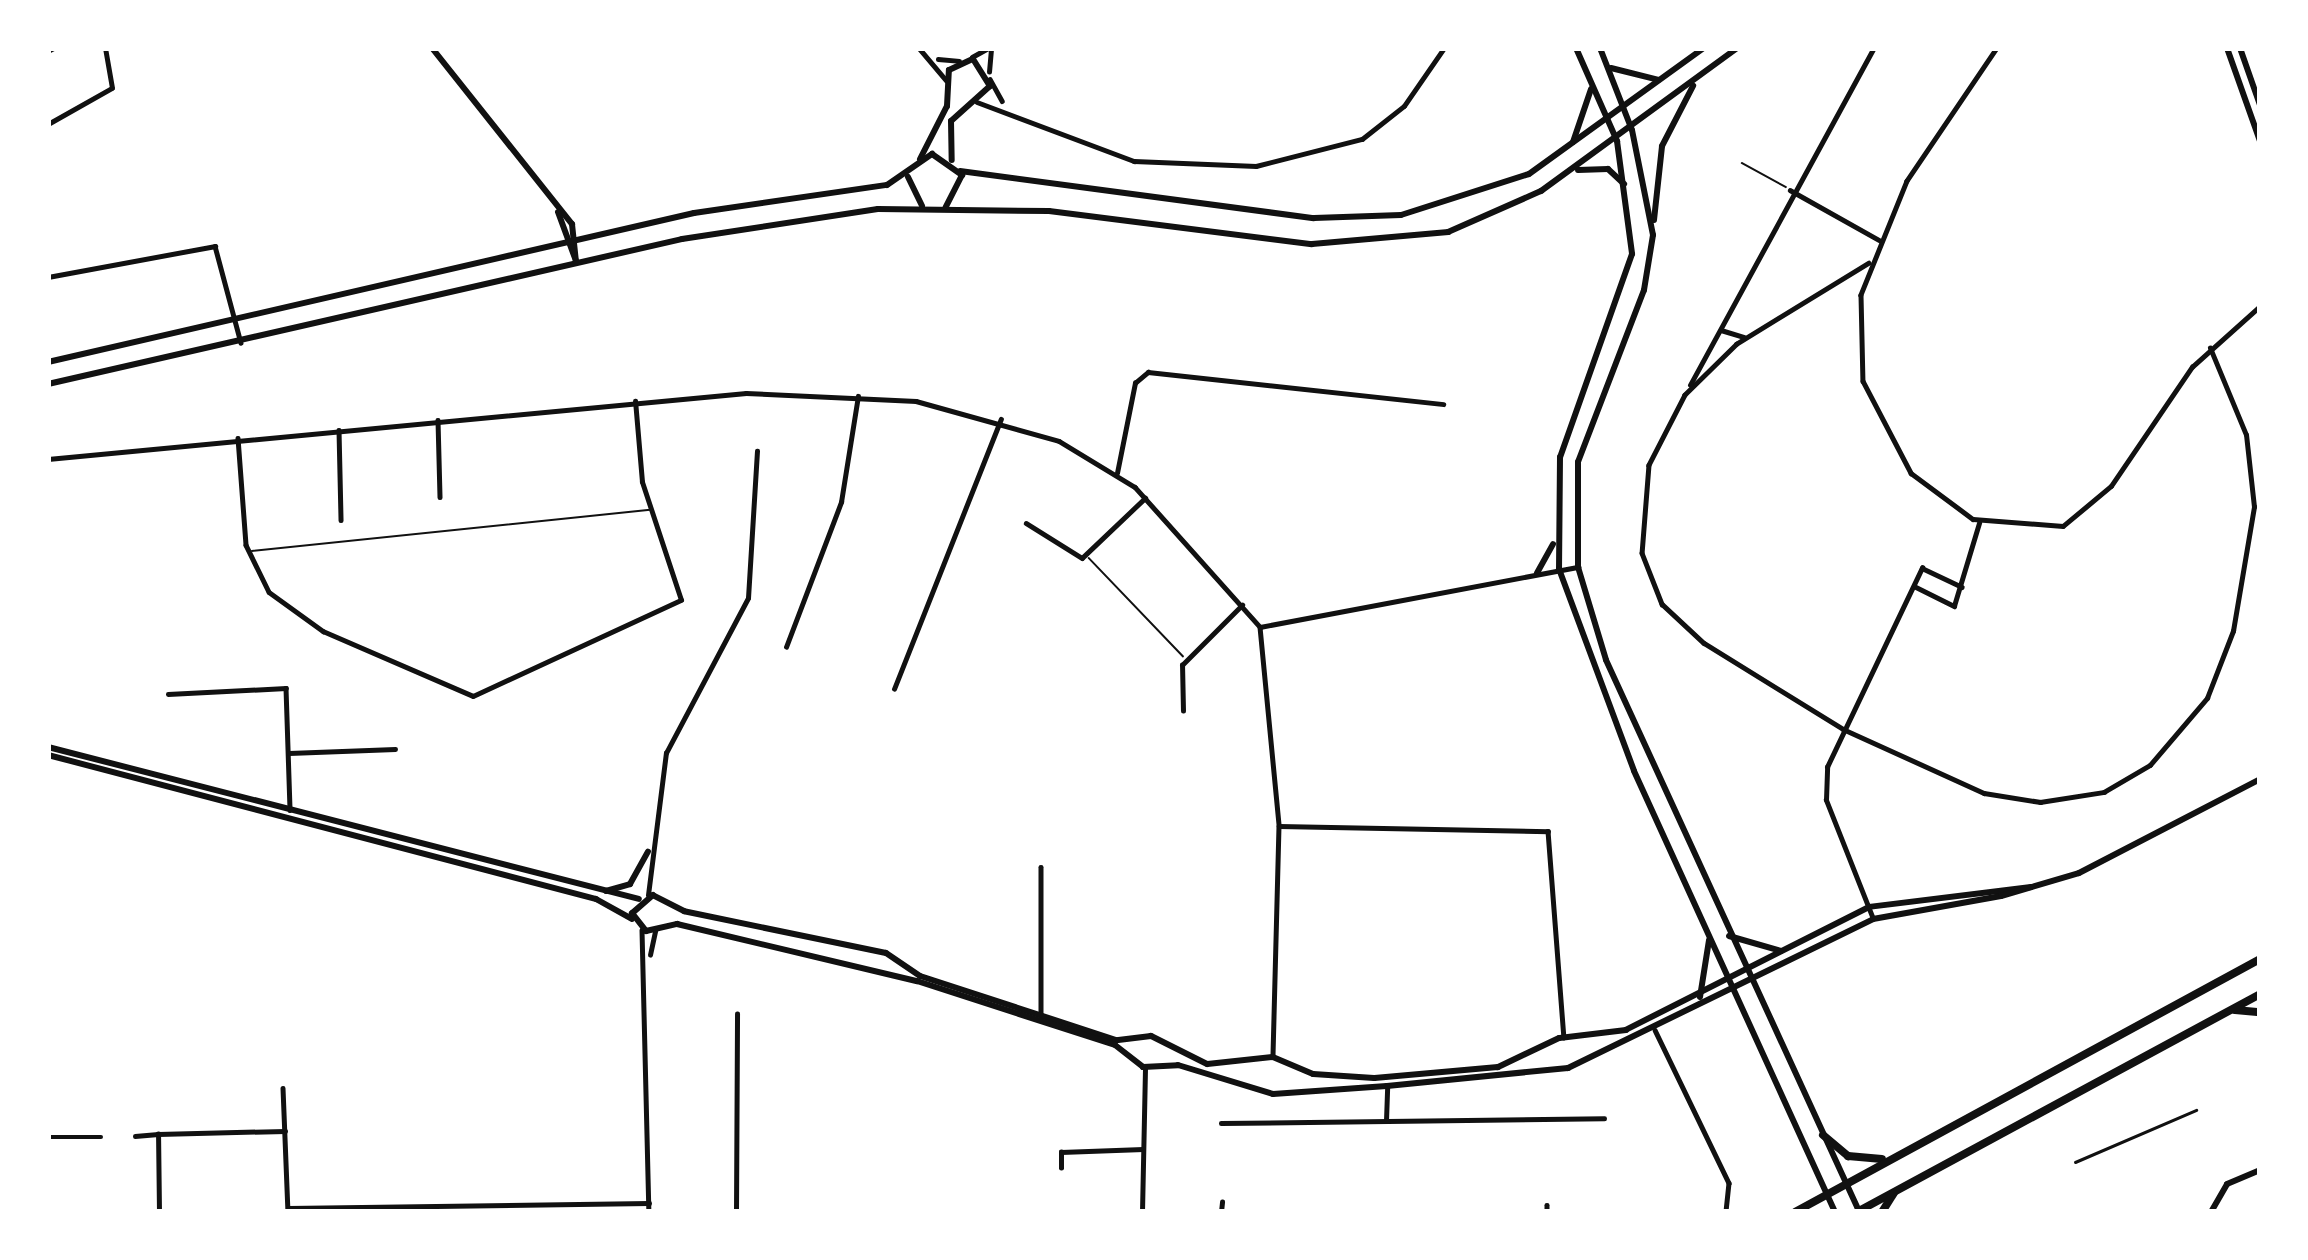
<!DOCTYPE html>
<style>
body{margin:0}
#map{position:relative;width:2308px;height:1260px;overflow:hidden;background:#fff;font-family:"Sofia Sans Condensed",sans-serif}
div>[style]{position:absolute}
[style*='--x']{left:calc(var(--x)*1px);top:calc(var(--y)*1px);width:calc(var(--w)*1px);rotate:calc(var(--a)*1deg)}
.service>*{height:1.5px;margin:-0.75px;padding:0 0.75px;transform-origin:0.75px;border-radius:0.75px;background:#111}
.pedestrian>*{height:3px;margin:-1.5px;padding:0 1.5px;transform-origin:1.5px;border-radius:1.5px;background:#111}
.minor>*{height:4.5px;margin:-2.25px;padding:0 2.25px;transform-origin:2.25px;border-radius:2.25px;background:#111}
.tertiary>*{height:6px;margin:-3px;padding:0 3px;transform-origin:3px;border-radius:3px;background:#111}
.secondary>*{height:6px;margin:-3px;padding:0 3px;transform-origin:3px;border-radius:3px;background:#111}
.trunk>*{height:8px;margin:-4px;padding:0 4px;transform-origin:4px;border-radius:4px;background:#111}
span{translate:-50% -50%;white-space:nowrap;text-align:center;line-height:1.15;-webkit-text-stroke:12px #fff;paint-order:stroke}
.frame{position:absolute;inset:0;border:51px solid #fff;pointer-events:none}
</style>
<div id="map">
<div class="service">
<i style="--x:1742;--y:163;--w:50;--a:28.6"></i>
<i style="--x:252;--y:551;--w:400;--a:-5.9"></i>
<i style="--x:1089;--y:558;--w:136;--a:46.2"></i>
</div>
<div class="pedestrian">
<i style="--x:2075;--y:1162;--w:132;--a:-23.3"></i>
</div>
<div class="minor">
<i style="--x:919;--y:48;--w:42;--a:49.8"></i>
<i style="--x:1997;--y:48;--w:161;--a:124.1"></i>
<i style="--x:1907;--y:181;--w:123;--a:112"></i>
<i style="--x:1861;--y:295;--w:86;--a:88.7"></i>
<i style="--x:1863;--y:381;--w:104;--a:62.4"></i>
<i style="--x:1911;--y:473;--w:77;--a:36.6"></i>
<i style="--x:1973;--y:519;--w:90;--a:4.4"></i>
<i style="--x:2063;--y:526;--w:62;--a:-39.8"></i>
<i style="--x:2111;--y:486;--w:144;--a:-55.8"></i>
<i style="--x:2192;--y:367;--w:91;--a:-41.9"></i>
<i style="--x:972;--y:57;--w:18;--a:-29"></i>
<i style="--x:938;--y:59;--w:21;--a:5"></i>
<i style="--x:989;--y:72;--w:24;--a:-85"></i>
<i style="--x:990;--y:79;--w:25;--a:61"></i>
<i style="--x:977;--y:102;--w:168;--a:20.6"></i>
<i style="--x:1134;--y:161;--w:122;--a:2.3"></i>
<i style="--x:1256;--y:166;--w:109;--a:-14.3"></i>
<i style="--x:1362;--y:139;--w:53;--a:-38.2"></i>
<i style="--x:1404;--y:106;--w:70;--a:-55.4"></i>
<i style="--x:48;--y:124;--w:73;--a:-29.4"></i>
<i style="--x:112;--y:88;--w:41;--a:-99.9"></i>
<i style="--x:1790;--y:190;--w:102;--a:29.3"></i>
<i style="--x:1869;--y:263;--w:155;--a:148.5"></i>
<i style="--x:1737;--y:344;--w:73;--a:135.6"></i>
<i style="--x:1685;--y:395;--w:79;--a:117.2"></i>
<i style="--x:1649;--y:465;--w:88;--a:94.5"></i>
<i style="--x:1642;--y:553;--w:55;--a:68.6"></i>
<i style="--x:1662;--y:604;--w:57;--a:42.9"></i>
<i style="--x:1704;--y:643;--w:163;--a:31.7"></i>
<i style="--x:1843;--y:729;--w:155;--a:24.4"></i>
<i style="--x:1984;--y:793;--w:57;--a:9.1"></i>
<i style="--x:2040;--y:802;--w:65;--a:-8.9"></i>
<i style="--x:2104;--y:792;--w:53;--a:-30.4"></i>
<i style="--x:2150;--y:765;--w:88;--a:-49.6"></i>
<i style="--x:2207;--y:698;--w:72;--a:-68.8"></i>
<i style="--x:2233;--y:631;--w:126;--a:-80.4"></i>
<i style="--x:2254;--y:507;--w:72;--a:-96.3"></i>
<i style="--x:2246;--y:435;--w:94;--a:-112.5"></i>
<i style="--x:48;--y:277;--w:170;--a:-10.5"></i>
<i style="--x:215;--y:246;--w:100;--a:75"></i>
<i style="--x:1721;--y:330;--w:24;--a:17"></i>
<i style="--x:1690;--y:385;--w:384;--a:-61.4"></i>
<i style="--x:438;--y:420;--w:77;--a:88.5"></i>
<i style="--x:339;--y:430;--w:90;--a:88.7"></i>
<i style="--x:238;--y:438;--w:107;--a:85.7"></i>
<i style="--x:246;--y:545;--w:52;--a:63.9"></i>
<i style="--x:269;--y:592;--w:67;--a:35.8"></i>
<i style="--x:323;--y:631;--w:163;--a:23.4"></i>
<i style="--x:473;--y:696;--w:229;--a:-24.8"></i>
<i style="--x:681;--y:600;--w:124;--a:-108.3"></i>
<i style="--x:642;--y:482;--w:81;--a:-94.9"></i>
<i style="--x:48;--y:459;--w:701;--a:-5.4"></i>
<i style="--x:746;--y:393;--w:170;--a:2.7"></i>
<i style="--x:916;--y:401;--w:148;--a:15.6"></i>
<i style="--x:1059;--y:441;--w:89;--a:31.2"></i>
<i style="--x:1135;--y:487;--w:188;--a:48.2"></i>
<i style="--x:1260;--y:627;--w:200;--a:84.5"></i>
<i style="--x:1279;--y:826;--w:231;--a:91.5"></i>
<i style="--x:1117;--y:473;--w:92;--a:-78.7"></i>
<i style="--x:1135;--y:383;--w:17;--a:-40"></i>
<i style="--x:1148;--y:372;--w:297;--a:6.2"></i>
<i style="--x:1026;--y:523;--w:66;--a:32"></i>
<i style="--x:1082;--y:558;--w:87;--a:-43.6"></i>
<i style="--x:1914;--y:586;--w:45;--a:26.6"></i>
<i style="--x:1954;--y:606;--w:87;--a:-73.2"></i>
<i style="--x:1260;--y:627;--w:324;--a:-10.7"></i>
<i style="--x:786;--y:647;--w:155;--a:-69.2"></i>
<i style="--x:841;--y:502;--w:107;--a:-80.9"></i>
<i style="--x:894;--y:689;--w:290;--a:-68.4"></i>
<i style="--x:168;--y:694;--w:118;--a:-2.9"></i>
<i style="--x:286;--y:688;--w:122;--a:88.1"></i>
<i style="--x:1183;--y:711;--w:46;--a:-91.2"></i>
<i style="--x:1182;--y:665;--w:85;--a:-45"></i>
<i style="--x:289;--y:753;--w:106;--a:-2.2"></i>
<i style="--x:1279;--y:826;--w:269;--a:1.1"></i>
<i style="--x:1548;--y:831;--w:207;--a:85.6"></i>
<i style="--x:1041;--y:867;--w:149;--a:90"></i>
<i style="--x:648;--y:895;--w:143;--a:-82.8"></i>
<i style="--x:666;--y:753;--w:175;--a:-62.1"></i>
<i style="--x:748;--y:598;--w:147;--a:-86.5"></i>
<i style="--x:1873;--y:919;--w:128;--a:-111.6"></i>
<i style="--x:1826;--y:800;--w:33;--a:-88"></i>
<i style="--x:1827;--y:767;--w:221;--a:-64.5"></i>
<i style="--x:1922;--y:568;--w:44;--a:25.4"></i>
<i style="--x:642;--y:930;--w:282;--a:88.6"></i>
<i style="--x:650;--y:955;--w:25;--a:-78"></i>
<i style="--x:1655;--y:1030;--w:170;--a:64.2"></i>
<i style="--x:1729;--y:1183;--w:29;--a:96"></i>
<i style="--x:283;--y:1088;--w:124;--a:87.7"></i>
<i style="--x:1386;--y:1121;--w:35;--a:-88"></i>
<i style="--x:1221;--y:1123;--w:383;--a:-0.7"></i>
<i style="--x:135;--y:1136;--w:23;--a:-5"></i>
<i style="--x:48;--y:1137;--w:54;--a:90"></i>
<i style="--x:49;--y:1137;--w:52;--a:0"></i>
<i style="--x:1061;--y:1168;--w:16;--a:-90"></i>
<i style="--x:1061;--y:1152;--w:82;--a:-2.1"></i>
<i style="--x:1547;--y:1205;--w:7;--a:90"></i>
<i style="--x:288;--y:1208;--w:361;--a:-0.8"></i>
<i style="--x:159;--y:1212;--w:78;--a:-90.7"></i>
<i style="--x:158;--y:1134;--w:127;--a:-1.4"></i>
<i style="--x:736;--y:1212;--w:198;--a:-89.7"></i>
<i style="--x:1142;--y:1212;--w:145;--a:-88.8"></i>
<i style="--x:1221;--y:1212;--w:10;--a:-84"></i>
</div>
<div class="tertiary">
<i style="--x:432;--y:48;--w:225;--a:51.5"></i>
<i style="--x:572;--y:224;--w:38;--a:84"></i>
<i style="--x:2227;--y:48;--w:99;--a:70.5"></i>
<i style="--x:2240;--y:48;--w:60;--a:70.7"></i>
<i style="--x:920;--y:159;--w:59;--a:-63"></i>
<i style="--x:947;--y:106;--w:36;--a:-87"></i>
<i style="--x:949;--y:70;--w:26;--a:-25"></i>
<i style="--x:973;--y:59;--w:32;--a:58"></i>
<i style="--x:990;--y:86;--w:52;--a:138.1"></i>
<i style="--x:951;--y:121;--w:39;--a:89"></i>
<i style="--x:558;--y:212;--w:52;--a:69.8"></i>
<i style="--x:48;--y:747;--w:610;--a:14.42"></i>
<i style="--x:48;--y:755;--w:567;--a:14.72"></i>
<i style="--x:596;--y:899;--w:41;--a:29.1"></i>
<i style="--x:2031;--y:887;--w:163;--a:173"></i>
<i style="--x:1869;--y:907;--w:272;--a:153.2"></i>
<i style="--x:1626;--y:1030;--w:67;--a:173.2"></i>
<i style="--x:1559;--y:1038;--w:68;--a:154.6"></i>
<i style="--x:1498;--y:1067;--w:124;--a:174.9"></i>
<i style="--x:1374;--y:1078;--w:61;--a:-176.2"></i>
<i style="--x:1313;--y:1074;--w:43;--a:-157"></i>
<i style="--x:1273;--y:1057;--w:66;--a:173.9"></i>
<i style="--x:1207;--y:1064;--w:63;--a:-153.4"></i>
<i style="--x:1151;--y:1036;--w:35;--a:173"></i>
<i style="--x:1116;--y:1040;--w:206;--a:-161.9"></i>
<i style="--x:920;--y:976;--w:41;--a:-145.9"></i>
<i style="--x:886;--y:953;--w:206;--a:-168.3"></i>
<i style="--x:684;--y:911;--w:35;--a:-153"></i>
<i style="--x:653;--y:895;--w:28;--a:139"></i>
<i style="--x:632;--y:913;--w:23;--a:52"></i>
<i style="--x:646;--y:931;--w:32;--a:-13"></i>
<i style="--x:677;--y:924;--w:247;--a:13.4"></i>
<i style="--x:917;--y:981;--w:208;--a:17.9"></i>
<i style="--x:1115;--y:1045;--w:36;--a:38"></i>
<i style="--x:1143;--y:1067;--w:35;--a:-3"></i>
<i style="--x:1178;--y:1065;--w:99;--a:17"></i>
<i style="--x:1273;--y:1094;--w:114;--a:-4"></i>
<i style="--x:1387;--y:1086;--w:182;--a:-5.7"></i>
<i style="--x:1568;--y:1068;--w:339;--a:-26"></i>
<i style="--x:1873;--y:919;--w:130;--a:-10.2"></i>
<i style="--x:2001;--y:896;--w:81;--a:-16.4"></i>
<i style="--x:2079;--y:873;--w:204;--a:-27.4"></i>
<i style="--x:606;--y:891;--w:25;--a:-16"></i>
<i style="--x:630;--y:884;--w:37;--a:-61"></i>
<i style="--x:1729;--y:936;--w:54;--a:16.1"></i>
<i style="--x:1700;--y:997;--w:58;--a:-81"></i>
<i style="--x:2211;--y:1212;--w:32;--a:-60"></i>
<i style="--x:2227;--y:1184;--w:36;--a:-23"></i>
</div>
<div class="secondary">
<i style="--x:1576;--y:48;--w:102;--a:66.2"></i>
<i style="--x:1617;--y:141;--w:114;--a:82.4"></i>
<i style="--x:1632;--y:254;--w:215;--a:109.5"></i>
<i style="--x:1560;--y:457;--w:112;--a:90.5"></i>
<i style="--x:1559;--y:569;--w:215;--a:69.6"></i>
<i style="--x:1634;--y:771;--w:485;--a:65.5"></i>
<i style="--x:1600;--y:48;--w:88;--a:68.7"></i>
<i style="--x:1632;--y:130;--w:107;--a:78.7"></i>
<i style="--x:1653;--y:235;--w:56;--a:99.3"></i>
<i style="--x:1644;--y:290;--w:184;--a:111"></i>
<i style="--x:1578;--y:462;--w:105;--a:90"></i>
<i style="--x:1578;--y:567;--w:97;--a:73.2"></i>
<i style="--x:1606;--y:660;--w:606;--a:65.34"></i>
<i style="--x:48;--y:51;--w:7;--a:-27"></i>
<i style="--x:1611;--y:68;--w:49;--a:14"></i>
<i style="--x:1573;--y:142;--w:56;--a:-71.2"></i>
<i style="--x:1578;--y:170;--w:30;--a:-2"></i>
<i style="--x:1608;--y:169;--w:22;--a:43"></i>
<i style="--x:960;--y:171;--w:357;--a:7.6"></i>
<i style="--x:1314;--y:218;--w:87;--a:-2"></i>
<i style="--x:1401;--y:215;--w:134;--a:-17.8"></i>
<i style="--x:1529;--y:174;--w:216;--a:-35.8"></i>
<i style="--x:908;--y:177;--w:32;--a:64"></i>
<i style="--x:1654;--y:220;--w:74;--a:-83.8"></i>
<i style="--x:1662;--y:146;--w:68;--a:-62.7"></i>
<i style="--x:48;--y:362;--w:663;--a:-12.99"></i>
<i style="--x:694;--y:213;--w:195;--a:-8.3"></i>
<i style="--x:887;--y:185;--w:55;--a:-34.6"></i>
<i style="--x:932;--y:154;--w:37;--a:35"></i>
<i style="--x:962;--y:175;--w:36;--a:117"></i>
<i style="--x:48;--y:384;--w:650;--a:-12.88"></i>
<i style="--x:682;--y:239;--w:198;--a:-8.7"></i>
<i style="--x:878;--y:209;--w:171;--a:0.7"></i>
<i style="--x:1049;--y:211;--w:265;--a:7.2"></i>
<i style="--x:1312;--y:244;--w:137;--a:-5"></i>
<i style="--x:1448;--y:232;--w:102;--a:-23.8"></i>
<i style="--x:1541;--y:191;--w:243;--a:-36.1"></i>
<i style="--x:1537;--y:573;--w:33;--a:-61"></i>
</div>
<div class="trunk">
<i style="--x:2235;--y:1010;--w:25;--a:5"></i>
<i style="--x:1823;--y:1135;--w:33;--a:40"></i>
<i style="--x:1848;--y:1156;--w:34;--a:5"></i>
<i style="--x:1795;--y:1212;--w:529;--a:-28.55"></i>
<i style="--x:1857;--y:1212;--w:458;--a:-28.4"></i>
<i style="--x:1882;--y:1212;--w:22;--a:-58"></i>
</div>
<div class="frame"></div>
</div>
